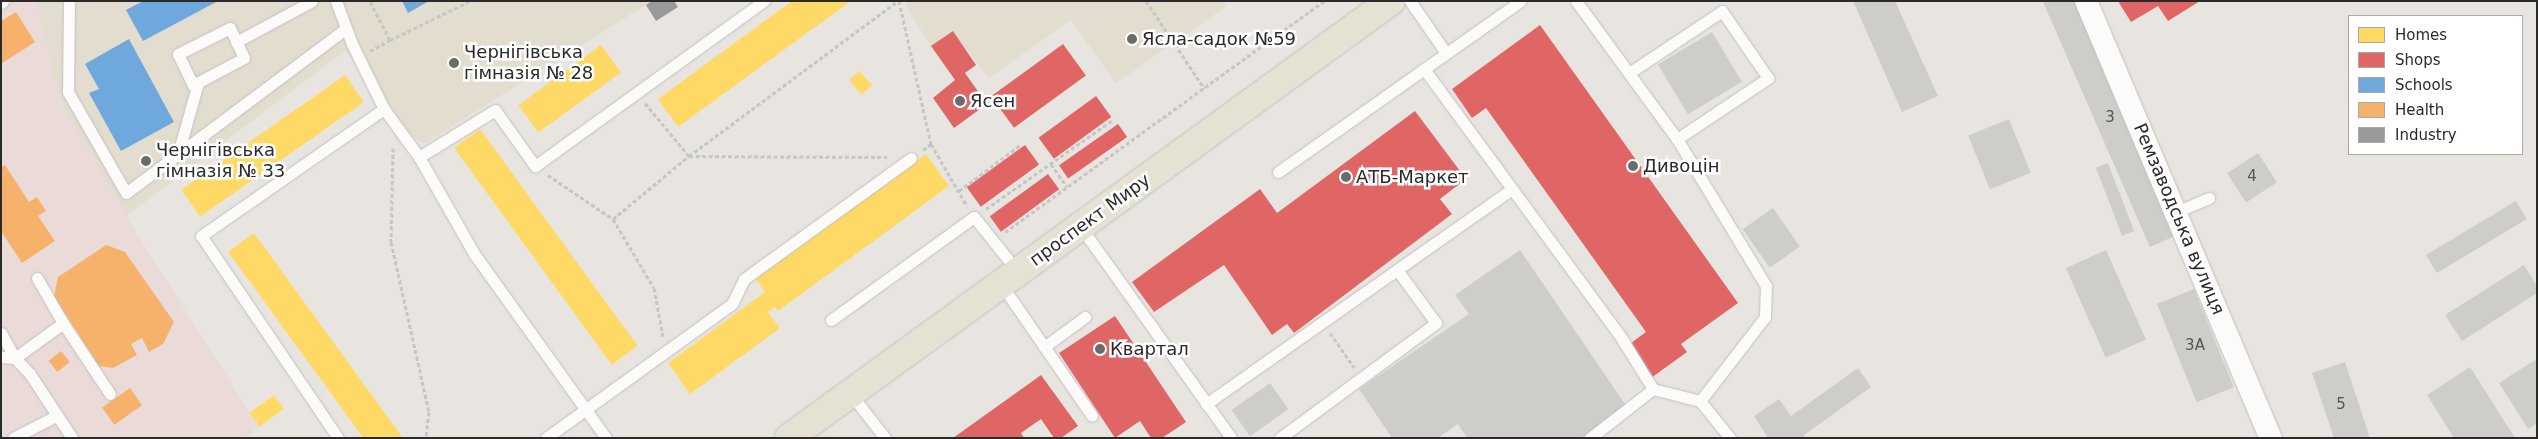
<!DOCTYPE html>
<meta charset="utf-8">
<style>
body{margin:0}
#map{position:relative;width:2538px;height:439px;overflow:hidden;background:#e8e5e0;font-family:"DejaVu Sans",sans-serif}
div>[style]{position:absolute}
[style*='--x']{left:calc(var(--x)*1px);top:calc(var(--y)*1px);width:calc(var(--w)*1px);rotate:calc(var(--a)*1deg)}
.education>*{inset:0;background:#e3ddcf}
.medical>*{inset:0;background:#eadbd9}
.homes>*{inset:0;background:#ffd966;transform-origin:0 0}
.shops>*{inset:0;background:#e06666;transform-origin:0 0}
.schools>*{inset:0;background:#6fa8dc}
.health>*{inset:0;background:#f6b26b;transform-origin:0 0}
.industry>*{inset:0;background:#999}
.building>*{inset:0;background:#cfcdca;transform-origin:0 0}
.path>*{height:3px;margin-top:-1.5px;transform-origin:0;background:repeating-linear-gradient(90deg,#c6c6c5 0 4px,transparent 0 6.5px)}
.roads{filter:drop-shadow(0 0 1px #c1c1c1) drop-shadow(0 0 1px #c1c1c1)}
.service>*{height:11px;margin:-5.5px;padding:0 5.5px;transform-origin:5.5px;border-radius:5.5px;background:#fcfbfa}
.minor>*{height:22px;margin:-11px;padding:0 11px;transform-origin:11px;border-radius:11px;background:#fcfbfa}
.primary>*{height:28px;margin:-14px;padding:0 14px;transform-origin:14px;border-radius:14px;background:#e5e2d4}
.dots>*{width:14px;height:14px;translate:-50% -50%;box-sizing:border-box;border:2px solid #fff;border-radius:50%}
span{translate:-50% -50%;white-space:nowrap;text-align:center;line-height:1.15;-webkit-text-stroke:5px #fff;paint-order:stroke}
.number-label{font-size:15px;color:#545453}
.number-label span{-webkit-text-stroke-width:0}
.poi-label{font-size:18px;color:#2a2a2a}
.left{translate:0 -50%;text-align:left}
.street-label{font-size:18px;color:#2a2a2a}
.frame{position:absolute;inset:0;border:2px solid #2a2a2a;pointer-events:none}
.legend{position:absolute;left:2348px;top:15px;width:175px;height:140px;box-sizing:border-box;background:#fff;border:1px solid #aaa;margin:0;padding:6px 9px;list-style:none;font-size:15px;color:#2a2a2a}
.legend li{display:flex;align-items:center;gap:10px;height:25px}
.legend b{width:25px;border:1px solid #aaa}
</style>
<div id="map">
<div class="education">
<i style="clip-path:polygon(35px 1px,652px 1px,424px 144px,394px 123px,346px 50px,126px 216px,61px 106px)"></i>
<i style="clip-path:polygon(910px 1px,1224px 1px,1227px 6px,1116px 83px,1071px 20px,989px 78px,953px 32px,931px 46px,905px 5px)"></i>
</div>
<div class="medical">
<i style="clip-path:polygon(1px 1px,35px 1px,61px 106px,126px 216px,259px 427px,244px 438px,1px 438px)"></i>
</div>
<div class="homes">
<i style="clip-path:polygon(792px 1px,851px 1px,678px 127px,658px 99px)"></i>
<i style="left:601px;top:45px;width:34px;height:102px;rotate:54deg"></i>
<i style="left:860px;top:71px;width:19px;height:14px;rotate:51deg"></i>
<i style="left:345px;top:75px;width:33px;height:200px;rotate:55deg"></i>
<i style="left:480px;top:129px;width:268px;height:32px;rotate:54deg"></i>
<i style="clip-path:polygon(926px 154px,949px 186px,778px 311px,775px 307px,768px 312px,780px 328px,690px 394px,668px 363px,765px 292px,756px 279px)"></i>
<i style="left:254px;top:233px;width:253px;height:32px;rotate:54deg"></i>
<i style="left:274px;top:395px;width:17px;height:30px;rotate:54deg"></i>
</div>
<div class="shops">
<i style="clip-path:polygon(2118px 1px,2200px 1px,2168px 21px,2158px 6px,2131px 22px)"></i>
<i style="clip-path:polygon(1540px 25px,1738px 303px,1681px 344px,1687px 352px,1651px 378px,1627px 346px,1646px 332px,1486px 108px,1472px 118px,1452px 89px)"></i>
<i style="clip-path:polygon(953px 31px,976px 65px,965px 73px,987px 104px,954px 128px,933px 98px,955px 80px,931px 46px)"></i>
<i style="left:1063px;top:44px;width:39px;height:89px;rotate:54deg"></i>
<i style="left:1096px;top:96px;width:26px;height:71px;rotate:54deg"></i>
<i style="clip-path:polygon(1415px 111px,1466px 179px,1440px 199px,1452px 214px,1294px 333px,1287px 324px,1272px 335px,1224px 265px,1154px 312px,1132px 282px,1260px 189px,1277px 213px)"></i>
<i style="left:1118px;top:124px;width:16px;height:72px;rotate:55deg"></i>
<i style="left:1025px;top:145px;width:24px;height:72px;rotate:54deg"></i>
<i style="left:1048px;top:174px;width:19px;height:72px;rotate:54deg"></i>
<i style="clip-path:polygon(1115px 316px,1186px 422px,1162px 438px,1151px 438px,1140px 421px,1115px 438px,1059px 353px)"></i>
<i style="clip-path:polygon(1041px 375px,1078px 426px,1061px 438px,1054px 438px,1041px 419px,1021px 433px,1024px 438px,953px 438px)"></i>
</div>
<div class="schools">
<i style="clip-path:polygon(143px 1px,218px 1px,143px 41px,126px 10px)"></i>
<i style="clip-path:polygon(402px 1px,429px 1px,408px 13px)"></i>
<i style="clip-path:polygon(129px 39px,174px 122px,121px 151px,89px 93px,99px 89px,85px 64px)"></i>
</div>
<div class="health">
<i style="clip-path:polygon(16px 12px,35px 42px,1px 64px,1px 21px)"></i>
<i style="clip-path:polygon(5px 165px,29px 202px,37px 197px,46px 211px,38px 216px,55px 241px,22px 263px,1px 231px,1px 167px)"></i>
<i style="clip-path:polygon(106px 245px,125px 252px,174px 322px,163px 344px,149px 352px,142px 338px,131px 344px,137px 355px,113px 368px,99px 366px,54px 297px,58px 277px)"></i>
<i style="left:61px;top:351px;width:14px;height:16px;rotate:51deg"></i>
<i style="left:130px;top:388px;width:21px;height:34px;rotate:55deg"></i>
</div>
<div class="industry">
<i style="clip-path:polygon(652px 1px,674px 1px,678px 7px,656px 21px,646px 5px)"></i>
</div>
<div class="building">
<i style="clip-path:polygon(1853px 1px,1895px 1px,1938px 96px,1902px 112px)"></i>
<i style="clip-path:polygon(2045px 1px,2076px 1px,2177px 235px,2150px 247px,2043px 2px)"></i>
<i style="left:1712px;top:32px;width:58px;height:63px;rotate:59deg"></i>
<i style="left:2009px;top:119px;width:58px;height:44px;rotate:68deg"></i>
<i style="left:2258px;top:153px;width:35px;height:37px;rotate:57deg"></i>
<i style="left:2108px;top:163px;width:73px;height:13px;rotate:69deg"></i>
<i style="left:2516px;top:201px;width:21px;height:105px;rotate:59deg"></i>
<i style="left:1773px;top:208px;width:47px;height:37px;rotate:55deg"></i>
<i style="clip-path:polygon(1520px 250px,1627px 407px,1581px 438px,1467px 438px,1458px 424px,1438px 438px,1392px 438px,1359px 389px,1469px 314px,1455px 295px)"></i>
<i style="left:2106px;top:250px;width:98px;height:44px;rotate:66deg"></i>
<i style="clip-path:polygon(2524px 265px,2537px 286px,2537px 293px,2462px 341px,2445px 315px)"></i>
<i style="left:2194px;top:289px;width:106px;height:40px;rotate:68deg"></i>
<i style="clip-path:polygon(2535px 360px,2537px 363px,2537px 423px,2528px 429px,2499px 383px)"></i>
<i style="clip-path:polygon(2345px 362px,2370px 438px,2334px 438px,2312px 373px)"></i>
<i style="clip-path:polygon(2470px 367px,2515px 438px,2454px 438px,2427px 395px)"></i>
<i style="clip-path:polygon(1858px 368px,1871px 387px,1804px 435px,1805px 438px,1768px 438px,1754px 416px,1779px 399px,1791px 416px)"></i>
<i style="left:1270px;top:383px;width:32px;height:47px;rotate:55deg"></i>
</div>
<div class="path">
<i style="--x:899;--y:1;--w:147;--a:77.4"></i>
<i style="--x:1146;--y:1;--w:105;--a:56.3"></i>
<i style="--x:390;--y:40;--w:89;--a:-26"></i>
<i style="--x:370;--y:51;--w:23;--a:-29"></i>
<i style="--x:390;--y:40;--w:44;--a:-117.1"></i>
<i style="--x:645;--y:103;--w:69;--a:50.3"></i>
<i style="--x:689;--y:156;--w:260;--a:-36.6"></i>
<i style="--x:393;--y:148;--w:94;--a:91.2"></i>
<i style="--x:391;--y:242;--w:174;--a:77.4"></i>
<i style="--x:429;--y:412;--w:26;--a:97"></i>
<i style="--x:923;--y:150;--w:10;--a:-37"></i>
<i style="--x:931;--y:144;--w:72;--a:59.9"></i>
<i style="--x:1051;--y:164;--w:28;--a:55"></i>
<i style="--x:548;--y:175;--w:78;--a:34.1"></i>
<i style="--x:613;--y:219;--w:99;--a:-39.7"></i>
<i style="--x:689;--y:156;--w:198;--a:0.3"></i>
<i style="--x:959;--y:191;--w:76;--a:-37"></i>
<i style="--x:986;--y:209;--w:156;--a:-35.1"></i>
<i style="--x:613;--y:219;--w:80;--a:59.3"></i>
<i style="--x:654;--y:288;--w:49;--a:79.4"></i>
<i style="--x:1005;--y:232;--w:394;--a:-35.9"></i>
<i style="--x:1330;--y:333;--w:42;--a:54.8"></i>
</div>
<div class="roads">
<div class="service">
<i style="--x:69;--y:1;--w:91;--a:90.6"></i>
<i style="--x:68;--y:92;--w:116;--a:60.1"></i>
<i style="--x:126;--y:193;--w:274;--a:-36.8"></i>
<i style="--x:336;--y:1;--w:46;--a:69.6"></i>
<i style="--x:352;--y:44;--w:72;--a:63.8"></i>
<i style="--x:384;--y:109;--w:59;--a:53.9"></i>
<i style="--x:419;--y:157;--w:113;--a:60.3"></i>
<i style="--x:475;--y:255;--w:225;--a:54.4"></i>
<i style="--x:1410;--y:1;--w:63;--a:55.3"></i>
<i style="--x:1576;--y:1;--w:171;--a:53.8"></i>
<i style="--x:1677;--y:139;--w:110;--a:-33.8"></i>
<i style="--x:1768;--y:78;--w:81;--a:-124.5"></i>
<i style="--x:1722;--y:11;--w:112;--a:146.3"></i>
<i style="--x:1;--y:3;--w:3;--a:-45"></i>
<i style="--x:230;--y:28;--w:33;--a:65"></i>
<i style="--x:244;--y:58;--w:58;--a:152.1"></i>
<i style="--x:193;--y:85;--w:34;--a:-116"></i>
<i style="--x:178;--y:54;--w:58;--a:-26.6"></i>
<i style="--x:236;--y:42;--w:86;--a:-28.3"></i>
<i style="--x:1424;--y:69;--w:335;--a:53.7"></i>
<i style="--x:1622;--y:339;--w:59;--a:58.2"></i>
<i style="--x:1653;--y:389;--w:80;--a:142.1"></i>
<i style="--x:1677;--y:139;--w:172;--a:58.8"></i>
<i style="--x:1766;--y:286;--w:31;--a:92"></i>
<i style="--x:1765;--y:317;--w:106;--a:127.7"></i>
<i style="--x:178;--y:154;--w:74;--a:-74.3"></i>
<i style="--x:419;--y:157;--w:89;--a:-31.7"></i>
<i style="--x:495;--y:110;--w:69;--a:54.5"></i>
<i style="--x:535;--y:166;--w:282;--a:-35.8"></i>
<i style="--x:1278;--y:172;--w:296;--a:-35.2"></i>
<i style="--x:2176;--y:212;--w:36;--a:-23"></i>
<i style="--x:1080;--y:226;--w:260;--a:54.5"></i>
<i style="--x:37;--y:278;--w:52;--a:60"></i>
<i style="--x:1001;--y:284;--w:160;--a:55.4"></i>
<i style="--x:831;--y:320;--w:176;--a:-35.8"></i>
<i style="--x:974;--y:217;--w:70;--a:51.3"></i>
<i style="--x:1;--y:333;--w:29;--a:61"></i>
<i style="--x:15;--y:358;--w:59;--a:-36.1"></i>
<i style="--x:63;--y:323;--w:85;--a:56.5"></i>
<i style="--x:1044;--y:347;--w:51;--a:-36.2"></i>
<i style="--x:1;--y:357;--w:14;--a:4"></i>
<i style="--x:15;--y:358;--w:22;--a:47"></i>
<i style="--x:30;--y:374;--w:77;--a:56.7"></i>
<i style="--x:1653;--y:389;--w:49;--a:14.3"></i>
<i style="--x:1700;--y:401;--w:48;--a:51"></i>
<i style="--x:850;--y:393;--w:57;--a:52.1"></i>
<i style="--x:1206;--y:404;--w:374;--a:-35.1"></i>
<i style="--x:13;--y:438;--w:48;--a:-27.1"></i>
<i style="--x:338;--y:438;--w:244;--a:-124.1"></i>
<i style="--x:201;--y:236;--w:223;--a:-34.8"></i>
<i style="--x:546;--y:438;--w:229;--a:-35.8"></i>
<i style="--x:732;--y:304;--w:28;--a:-64"></i>
<i style="--x:744;--y:279;--w:206;--a:-35.9"></i>
<i style="--x:1280;--y:438;--w:194;--a:-36.4"></i>
<i style="--x:1436;--y:323;--w:66;--a:-126.3"></i>
</div>
<div class="minor">
<i style="--x:2086;--y:1;--w:475;--a:67.1"></i>
</div>
<div class="primary">
<i style="--x:789;--y:438;--w:744;--a:-35.98"></i>
</div>
</div>
<div class="dots">
<i style="left:1132px;top:39px;background:#6c6b6a"></i>
<i style="left:454px;top:63px;background:#6c6b6a"></i>
<i style="left:960px;top:101px;background:#6c6b6a"></i>
<i style="left:146px;top:161px;background:#6c6b6a"></i>
<i style="left:1633px;top:166px;background:#6c6b6a"></i>
<i style="left:1346px;top:177px;background:#6c6b6a"></i>
<i style="left:1100px;top:349px;background:#6c6b6a"></i>
</div>
<div class="number-label">
<span style="left:2110px;top:118px">3</span>
<span style="left:2252px;top:177px">4</span>
<span style="left:2195px;top:346px">3А</span>
<span style="left:2341px;top:405px">5</span>
</div>
<div class="poi-label">
<span class="left" style="left:1142px;top:39px">Ясла-садок №59</span>
<span class="left" style="left:464px;top:63px">Чернігівська<br>гімназія № 28</span>
<span class="left" style="left:970px;top:101px">Ясен</span>
<span class="left" style="left:156px;top:161px">Чернігівська<br>гімназія № 33</span>
<span class="left" style="left:1643px;top:166px">Дивоцін</span>
<span class="left" style="left:1356px;top:177px">АТБ-Маркет</span>
<span class="left" style="left:1110px;top:349px">Квартал</span>
</div>
<div class="street-label">
<span style="left:2179px;top:219px;rotate:67deg">Ремзаводська вулиця</span>
<span style="left:1090px;top:220px;rotate:-36deg">проспект Миру</span>
</div>
<div class="frame"></div>
<ul class="legend">
<li><b style="height:14px;background:#ffd966"></b>Homes</li>
<li><b style="height:14px;background:#e06666"></b>Shops</li>
<li><b style="height:14px;background:#6fa8dc"></b>Schools</li>
<li><b style="height:14px;background:#f6b26b"></b>Health</li>
<li><b style="height:14px;background:#999"></b>Industry</li>
</ul>
</div>
